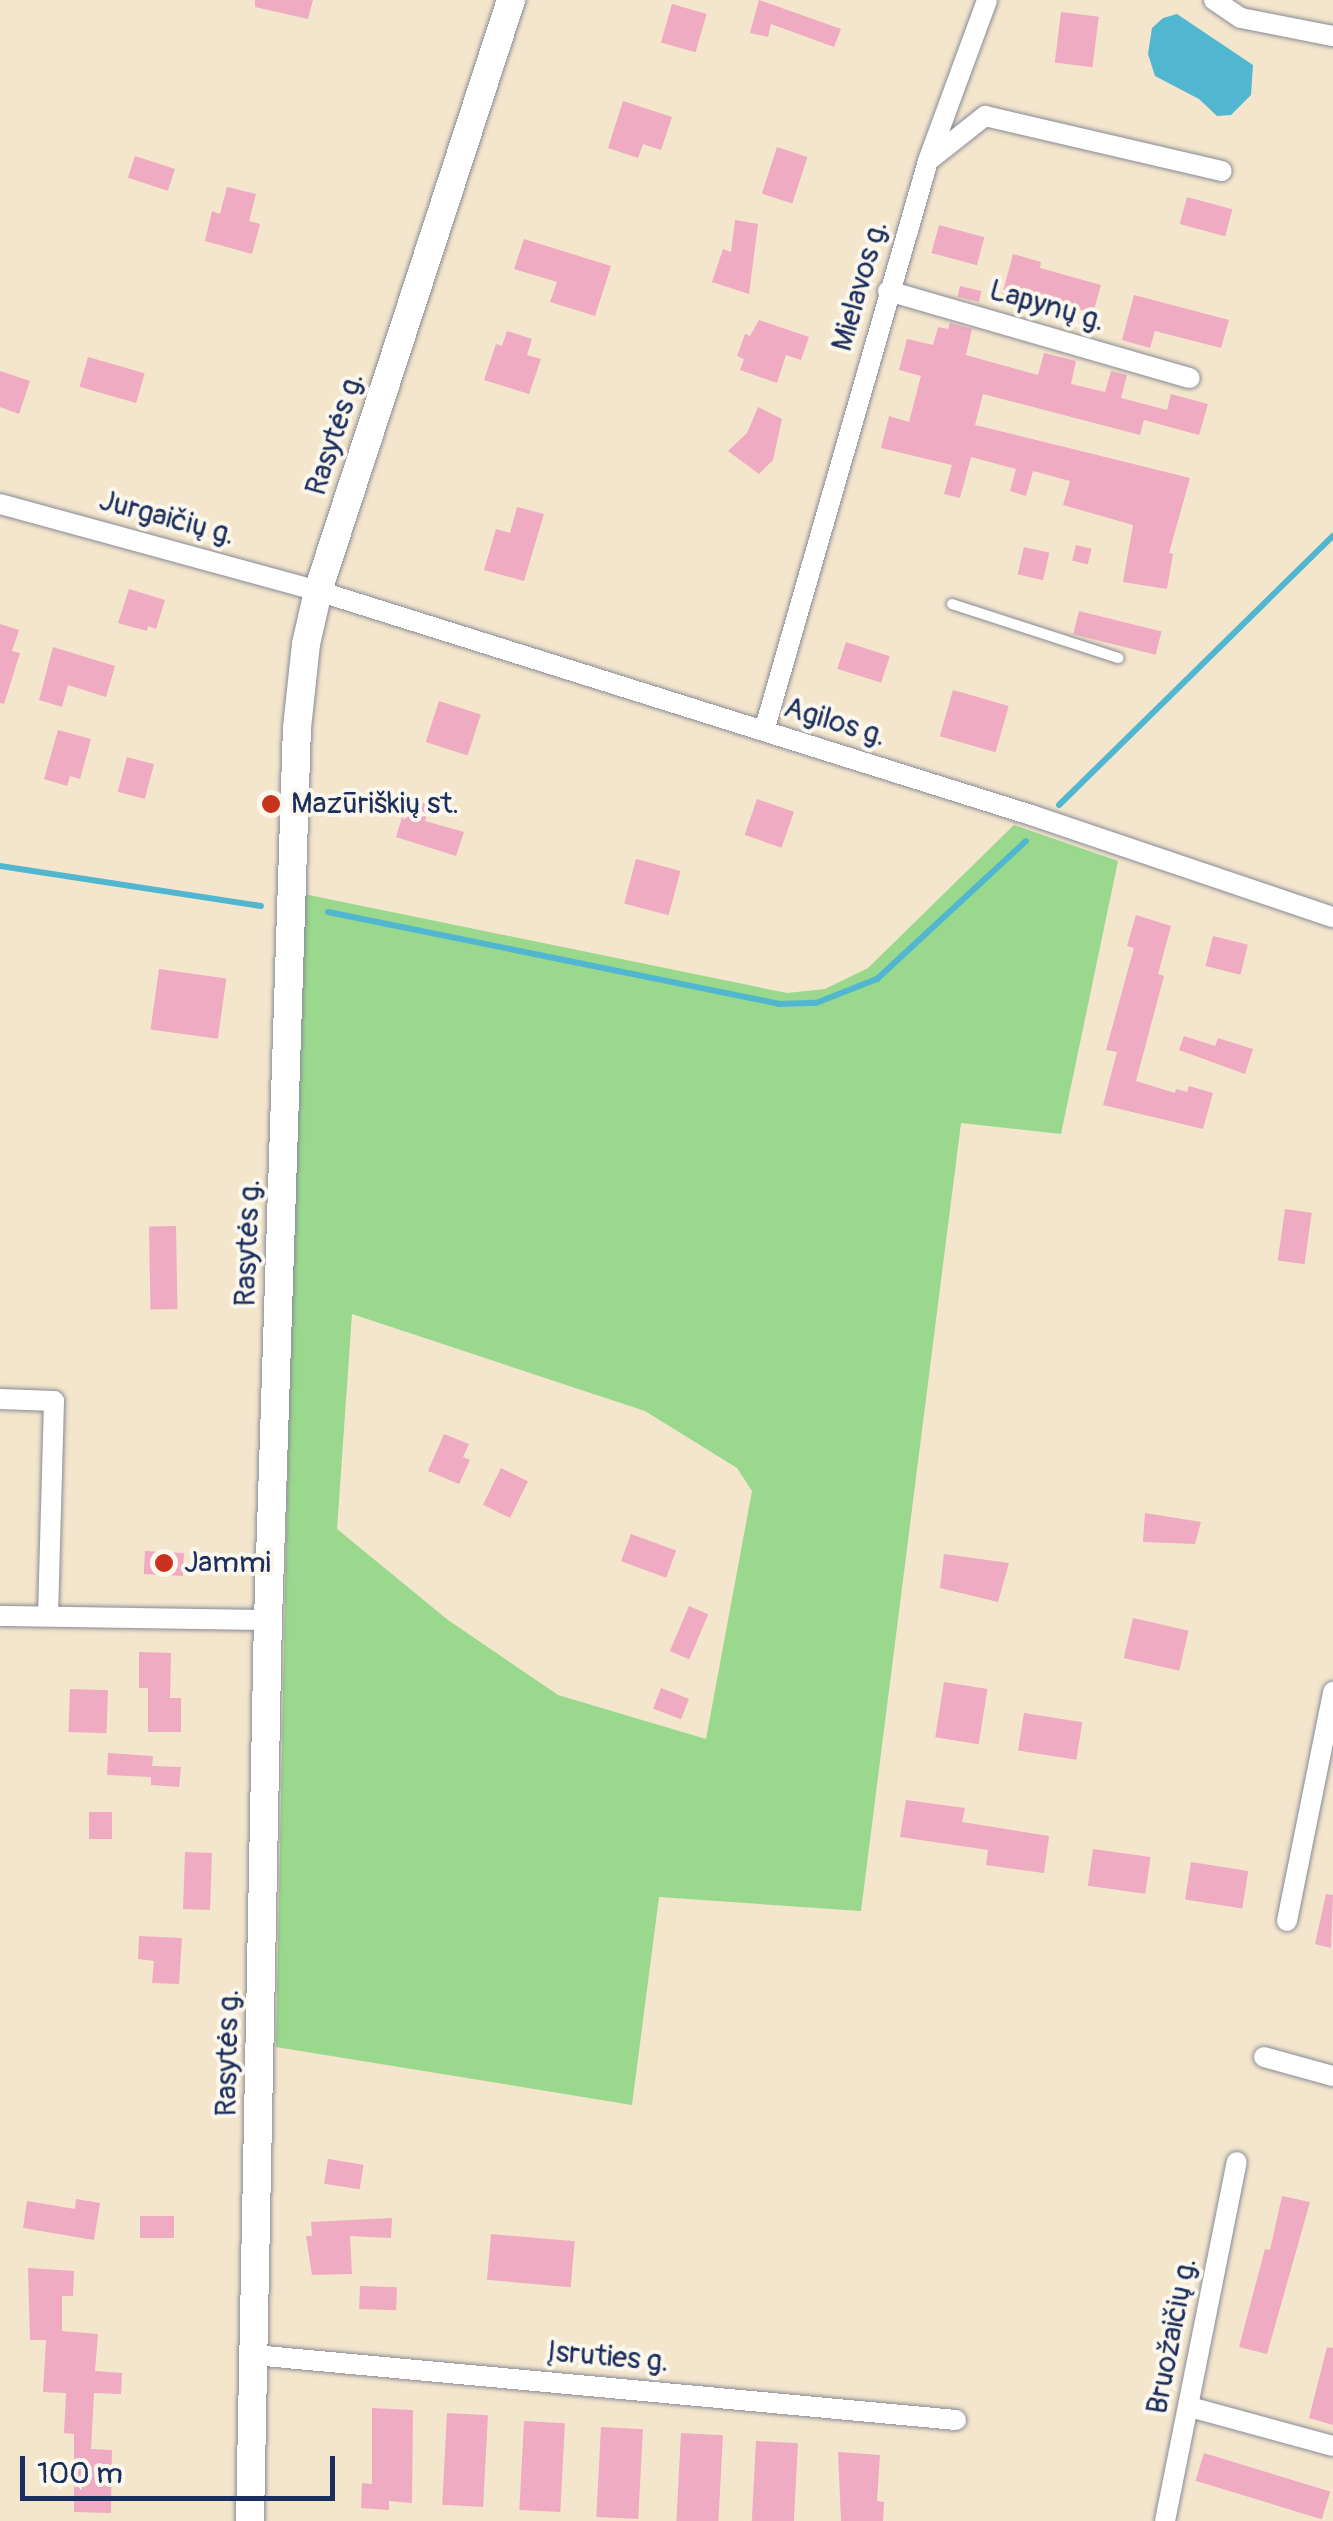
<!DOCTYPE html>
<meta charset="utf-8">
<style>
body{margin:0}
#map{position:relative;width:1333px;height:2521px;overflow:hidden;background:#f4e6cd;font-family:Pangolin,sans-serif}
div>[style]{position:absolute}
[style*='--x']{left:calc(var(--x)*1px);top:calc(var(--y)*1px);width:calc(var(--w)*1px);rotate:calc(var(--a)*1deg)}
.green>*{inset:0;background:#99d88d}
.water>*{inset:0;background:#51b6d0}
.stream>*{height:6px;margin:-3px;padding:0 3px;transform-origin:3px;border-radius:3px;background:#51b6d0}
.building>*{inset:0;background:#eeabc1;transform-origin:0 0}
.roads{filter:drop-shadow(0 0 2px #888a96) drop-shadow(0 0 2px #888a96)}
.service>*{height:10px;margin:-5px;padding:0 5px;transform-origin:5px;border-radius:5px;background:#fff}
.minor>*{height:20px;margin:-10px;padding:0 10px;transform-origin:10px;border-radius:10px;background:#fff}
.secondary>*{height:28px;margin:-14px;padding:0 14px;transform-origin:14px;border-radius:14px;background:#fff}
.dots>*{width:28px;height:28px;translate:-50% -50%;box-sizing:border-box;border:5px solid #fbf7ec;border-radius:50%}
span{translate:-50% -50%;white-space:nowrap;text-align:center;line-height:1.15;-webkit-text-stroke:8px #fbf7ec;paint-order:stroke}
.street-label{font-size:30px;color:#1b2f5e}
.poi-label{font-size:30px;color:#1b2f5e}
.left{translate:0 -50%;text-align:left}
.scale{position:absolute;left:20px;top:2456px;width:315px;height:45px;box-sizing:border-box;border:5px solid #1b2f5e;border-top:0;padding-left:12px;font-size:30px;line-height:35px;white-space:nowrap;color:#1b2f5e;-webkit-text-stroke:8px #fbf7ec;paint-order:stroke}
</style>
<div id="map">
<div class="green">
<i style="clip-path:polygon(evenodd,1014px 825px,1118px 861px,1061px 1134px,961px 1123px,861px 1911px,659px 1897px,632px 2105px,276px 2047px,299px 893px,787px 993px,825px 989px,868px 968px,1014px 825px,352px 1314px,645px 1411px,737px 1468px,752px 1491px,706px 1739px,558px 1695px,448px 1620px,337px 1529px,352px 1314px)"></i>
</div>
<div class="water">
<i style="clip-path:polygon(1177px 14px,1253px 65px,1251px 95px,1231px 115px,1217px 116px,1199px 99px,1155px 76px,1148px 54px,1152px 28px,1163px 18px)"></i>
</div>
<div class="stream">
<i style="--x:1059;--y:805;--w:384;--a:-44.5"></i>
<i style="--x:0;--y:866;--w:264;--a:8.7"></i>
<i style="--x:328;--y:912;--w:460;--a:11.5"></i>
<i style="--x:779;--y:1004;--w:37;--a:-2"></i>
<i style="--x:816;--y:1003;--w:66;--a:-21.5"></i>
<i style="--x:877;--y:979;--w:203;--a:-42.8"></i>
</div>
<div class="building">
<i style="clip-path:polygon(255px 0,313px 0,308px 19px,255px 7px)"></i>
<i style="clip-path:polygon(759px 0,841px 29px,834px 47px,771px 24px,768px 37px,750px 33px)"></i>
<i style="left:672px;top:4px;width:36px;height:40px;rotate:16deg"></i>
<i style="left:1061px;top:12px;width:38px;height:51px;rotate:7deg"></i>
<i style="clip-path:polygon(623px 101px,672px 117px,661px 150px,643px 144px,638px 158px,608px 148px)"></i>
<i style="left:777px;top:147px;width:32px;height:49px;rotate:18deg"></i>
<i style="left:135px;top:156px;width:42px;height:23px;rotate:18deg"></i>
<i style="clip-path:polygon(227px 187px,256px 194px,249px 221px,260px 224px,252px 254px,205px 241px,212px 211px,220px 214px)"></i>
<i style="left:1187px;top:197px;width:47px;height:28px;rotate:15deg"></i>
<i style="clip-path:polygon(735px 220px,758px 224px,749px 294px,712px 282px,723px 249px,731px 252px)"></i>
<i style="left:939px;top:225px;width:47px;height:29px;rotate:15deg"></i>
<i style="clip-path:polygon(524px 239px,611px 266px,595px 316px,550px 302px,557px 282px,514px 269px)"></i>
<i style="clip-path:polygon(1013px 254px,1041px 262px,1040px 268px,1101px 285px,1093px 313px,1032px 297px,1029px 307px,1001px 299px)"></i>
<i style="left:960px;top:286px;width:22px;height:11px;rotate:13deg"></i>
<i style="clip-path:polygon(1134px 295px,1229px 320px,1221px 348px,1155px 331px,1150px 348px,1122px 340px)"></i>
<i style="clip-path:polygon(759px 320px,809px 337px,801px 360px,786px 355px,777px 383px,740px 370px,744px 359px,737px 356px,745px 334px,750px 336px)"></i>
<i style="clip-path:polygon(950px 323px,972px 329px,966px 355px,1038px 375px,1044px 353px,1076px 361px,1071px 384px,1105px 392px,1111px 371px,1127px 375px,1121px 398px,1167px 410px,1171px 394px,1208px 404px,1199px 435px,1144px 420px,1140px 435px,983px 394px,975px 425px,1190px 478px,1169px 553px,1173px 554px,1167px 589px,1123px 582px,1133px 525px,1063px 505px,1070px 481px,1033px 471px,1026px 496px,1010px 491px,1016px 469px,971px 457px,960px 498px,944px 494px,952px 465px,881px 448px,889px 416px,909px 422px,921px 376px,899px 370px,907px 339px,933px 345px,938px 327px,948px 329px)"></i>
<i style="clip-path:polygon(507px 331px,532px 339px,527px 355px,541px 359px,529px 394px,484px 380px,496px 344px,502px 346px)"></i>
<i style="left:88px;top:357px;width:59px;height:31px;rotate:16deg"></i>
<i style="clip-path:polygon(0 371px,30px 381px,19px 414px,0 407px)"></i>
<i style="clip-path:polygon(758px 407px,782px 419px,773px 460px,759px 474px,728px 451px,747px 433px)"></i>
<i style="clip-path:polygon(517px 507px,544px 514px,524px 581px,484px 570px,496px 529px,510px 533px)"></i>
<i style="left:1076px;top:545px;width:16px;height:16px;rotate:14deg"></i>
<i style="left:1024px;top:547px;width:26px;height:28px;rotate:13deg"></i>
<i style="clip-path:polygon(129px 589px,165px 600px,156px 629px,148px 626px,147px 631px,118px 623px)"></i>
<i style="left:1079px;top:611px;width:85px;height:24px;rotate:14deg"></i>
<i style="clip-path:polygon(0 624px,19px 630px,12px 651px,20px 653px,4px 704px,0 703px)"></i>
<i style="left:846px;top:642px;width:46px;height:28px;rotate:18deg"></i>
<i style="clip-path:polygon(53px 647px,115px 666px,106px 697px,68px 685px,62px 707px,39px 700px)"></i>
<i style="left:953px;top:690px;width:58px;height:48px;rotate:16deg"></i>
<i style="left:439px;top:701px;width:44px;height:43px;rotate:18deg"></i>
<i style="clip-path:polygon(58px 730px,91px 739px,80px 779px,70px 776px,67px 786px,44px 779px)"></i>
<i style="left:127px;top:757px;width:28px;height:36px;rotate:15deg"></i>
<i style="clip-path:polygon(408px 798px,430px 805px,425px 821px,464px 832px,456px 856px,396px 837px)"></i>
<i style="left:757px;top:799px;width:39px;height:38px;rotate:19deg"></i>
<i style="left:636px;top:859px;width:46px;height:46px;rotate:15deg"></i>
<i style="clip-path:polygon(1136px 915px,1171px 926px,1158px 974px,1164px 976px,1136px 1081px,1175px 1093px,1176px 1089px,1187px 1092px,1189px 1086px,1213px 1093px,1203px 1129px,1103px 1105px,1117px 1052px,1106px 1050px,1134px 948px,1127px 946px)"></i>
<i style="left:1213px;top:936px;width:36px;height:31px;rotate:14deg"></i>
<i style="left:159px;top:969px;width:68px;height:61px;rotate:8deg"></i>
<i style="clip-path:polygon(1184px 1036px,1215px 1046px,1218px 1038px,1253px 1049px,1245px 1074px,1179px 1050px)"></i>
<i style="left:1285px;top:1209px;width:27px;height:52px;rotate:8deg"></i>
<i style="left:176px;top:1226px;width:83px;height:27px;rotate:89deg"></i>
<i style="clip-path:polygon(444px 1434px,469px 1444px,463px 1457px,470px 1460px,459px 1484px,428px 1471px)"></i>
<i style="left:501px;top:1468px;width:30px;height:41px;rotate:26deg"></i>
<i style="clip-path:polygon(1145px 1513px,1201px 1522px,1195px 1544px,1143px 1542px)"></i>
<i style="left:631px;top:1534px;width:48px;height:29px;rotate:20deg"></i>
<i style="left:145px;top:1551px;width:39px;height:23px;rotate:3deg"></i>
<i style="clip-path:polygon(944px 1554px,1009px 1563px,998px 1602px,940px 1588px)"></i>
<i style="left:689px;top:1606px;width:21px;height:49px;rotate:23deg"></i>
<i style="left:1133px;top:1618px;width:57px;height:41px;rotate:13deg"></i>
<i style="clip-path:polygon(139px 1652px,171px 1653px,170px 1698px,181px 1698px,181px 1732px,148px 1732px,148px 1688px,139px 1688px)"></i>
<i style="left:944px;top:1682px;width:44px;height:56px;rotate:9deg"></i>
<i style="left:661px;top:1688px;width:30px;height:22px;rotate:21deg"></i>
<i style="left:70px;top:1689px;width:38px;height:43px;rotate:2deg"></i>
<i style="left:1024px;top:1713px;width:59px;height:38px;rotate:9deg"></i>
<i style="clip-path:polygon(108px 1753px,153px 1756px,152px 1766px,181px 1767px,179px 1787px,151px 1785px,151px 1777px,107px 1775px)"></i>
<i style="clip-path:polygon(906px 1800px,965px 1808px,962px 1822px,1049px 1836px,1044px 1873px,986px 1865px,988px 1850px,900px 1837px)"></i>
<i style="left:89px;top:1812px;width:23px;height:27px"></i>
<i style="left:1093px;top:1849px;width:58px;height:37px;rotate:8deg"></i>
<i style="left:185px;top:1852px;width:27px;height:57px;rotate:2deg"></i>
<i style="left:1191px;top:1862px;width:58px;height:38px;rotate:9deg"></i>
<i style="clip-path:polygon(1326px 1894px,1333px 1895px,1331px 1948px,1315px 1944px)"></i>
<i style="clip-path:polygon(139px 1936px,182px 1938px,179px 1984px,152px 1983px,154px 1961px,138px 1959px)"></i>
<i style="left:328px;top:2159px;width:36px;height:25px;rotate:9deg"></i>
<i style="clip-path:polygon(1282px 2196px,1310px 2202px,1267px 2354px,1239px 2347px,1265px 2249px,1270px 2250px)"></i>
<i style="clip-path:polygon(76px 2199px,100px 2203px,94px 2240px,23px 2228px,27px 2201px,75px 2209px)"></i>
<i style="left:174px;top:2216px;width:22px;height:34px;rotate:90deg"></i>
<i style="clip-path:polygon(392px 2218px,391px 2238px,350px 2236px,352px 2274px,312px 2275px,306px 2236px,312px 2236px,311px 2222px)"></i>
<i style="left:491px;top:2234px;width:84px;height:46px;rotate:5deg"></i>
<i style="clip-path:polygon(28px 2268px,74px 2271px,73px 2296px,62px 2296px,62px 2331px,98px 2334px,95px 2371px,122px 2373px,121px 2394px,94px 2393px,91px 2449px,112px 2450px,111px 2513px,74px 2512px,74px 2434px,64px 2433px,66px 2393px,43px 2392px,46px 2340px,30px 2340px)"></i>
<i style="left:360px;top:2286px;width:37px;height:23px;rotate:2deg"></i>
<i style="clip-path:polygon(1327px 2347px,1333px 2348px,1333px 2425px,1309px 2418px)"></i>
<i style="clip-path:polygon(372px 2408px,413px 2410px,412px 2503px,389px 2501px,389px 2510px,361px 2508px,362px 2483px,372px 2484px)"></i>
<i style="left:447px;top:2413px;width:41px;height:92px;rotate:3deg"></i>
<i style="left:524px;top:2421px;width:41px;height:89px;rotate:3deg"></i>
<i style="left:601px;top:2427px;width:42px;height:90px;rotate:3deg"></i>
<i style="left:681px;top:2433px;width:42px;height:88px;rotate:3deg"></i>
<i style="left:756px;top:2441px;width:42px;height:80px;rotate:3deg"></i>
<i style="clip-path:polygon(838px 2452px,880px 2455px,877px 2501px,884px 2502px,883px 2521px,841px 2521px)"></i>
<i style="left:1204px;top:2453px;width:132px;height:29px;rotate:17deg"></i>
</div>
<div class="roads">
<div class="service">
<i style="--x:952;--y:604;--w:175;--a:18"></i>
</div>
<div class="minor">
<i style="--x:1214;--y:0;--w:32;--a:34"></i>
<i style="--x:1241;--y:18;--w:94;--a:11.1"></i>
<i style="--x:929;--y:158;--w:168;--a:-69.8"></i>
<i style="--x:888;--y:291;--w:314;--a:16.1"></i>
<i style="--x:0;--y:504;--w:330;--a:15.3"></i>
<i style="--x:318;--y:591;--w:747;--a:17.44"></i>
<i style="--x:1031;--y:815;--w:319;--a:18.7"></i>
<i style="--x:764;--y:731;--w:593;--a:-73.95"></i>
<i style="--x:928;--y:161;--w:73;--a:-38.3"></i>
<i style="--x:985;--y:116;--w:243;--a:13.1"></i>
<i style="--x:0;--y:1399;--w:54;--a:2.1"></i>
<i style="--x:54;--y:1401;--w:213;--a:91.6"></i>
<i style="--x:0;--y:1616;--w:268;--a:0.9"></i>
<i style="--x:1287;--y:1921;--w:234;--a:-78.6"></i>
<i style="--x:1264;--y:2057;--w:72;--a:15.4"></i>
<i style="--x:254;--y:2355;--w:705;--a:5.29"></i>
<i style="--x:1190;--y:2407;--w:148;--a:15.3"></i>
<i style="--x:1165;--y:2521;--w:366;--a:-78.7"></i>
</div>
<div class="secondary">
<i style="--x:250;--y:2521;--w:901;--a:-88.86"></i>
<i style="--x:268;--y:1620;--w:892;--a:-88.14"></i>
<i style="--x:297;--y:728;--w:84;--a:-83.9"></i>
<i style="--x:306;--y:644;--w:54;--a:-77.2"></i>
<i style="--x:318;--y:591;--w:622;--a:-71.91"></i>
</div>
</div>
<div class="dots">
<i style="left:271px;top:804px;background:#c8321e"></i>
<i style="left:164px;top:1563px;background:#c8321e"></i>
</div>
<div class="street-label">
<span style="left:860px;top:286px;rotate:-74deg">Mielavos g.</span>
<span style="left:1047px;top:306px;rotate:16deg">Lapynų g.</span>
<span style="left:335px;top:434px;rotate:-72deg">Rasytės g.</span>
<span style="left:167px;top:518px;rotate:15deg">Jurgaičių g.</span>
<span style="left:835px;top:722px;rotate:17deg">Agilos g.</span>
<span style="left:248px;top:1243px;rotate:-88deg">Rasytės g.</span>
<span style="left:228px;top:2053px;rotate:-89deg">Rasytės g.</span>
<span style="left:1172px;top:2336px;rotate:-79deg">Bruožaičių g.</span>
<span style="left:608px;top:2357px;rotate:5deg">Įsruties g.</span>
</div>
<div class="poi-label">
<span class="left" style="left:291px;top:804px">Mazūriškių st.</span>
<span class="left" style="left:184px;top:1563px">Jammi</span>
</div>
<div class="scale">100 m</div>
</div>
